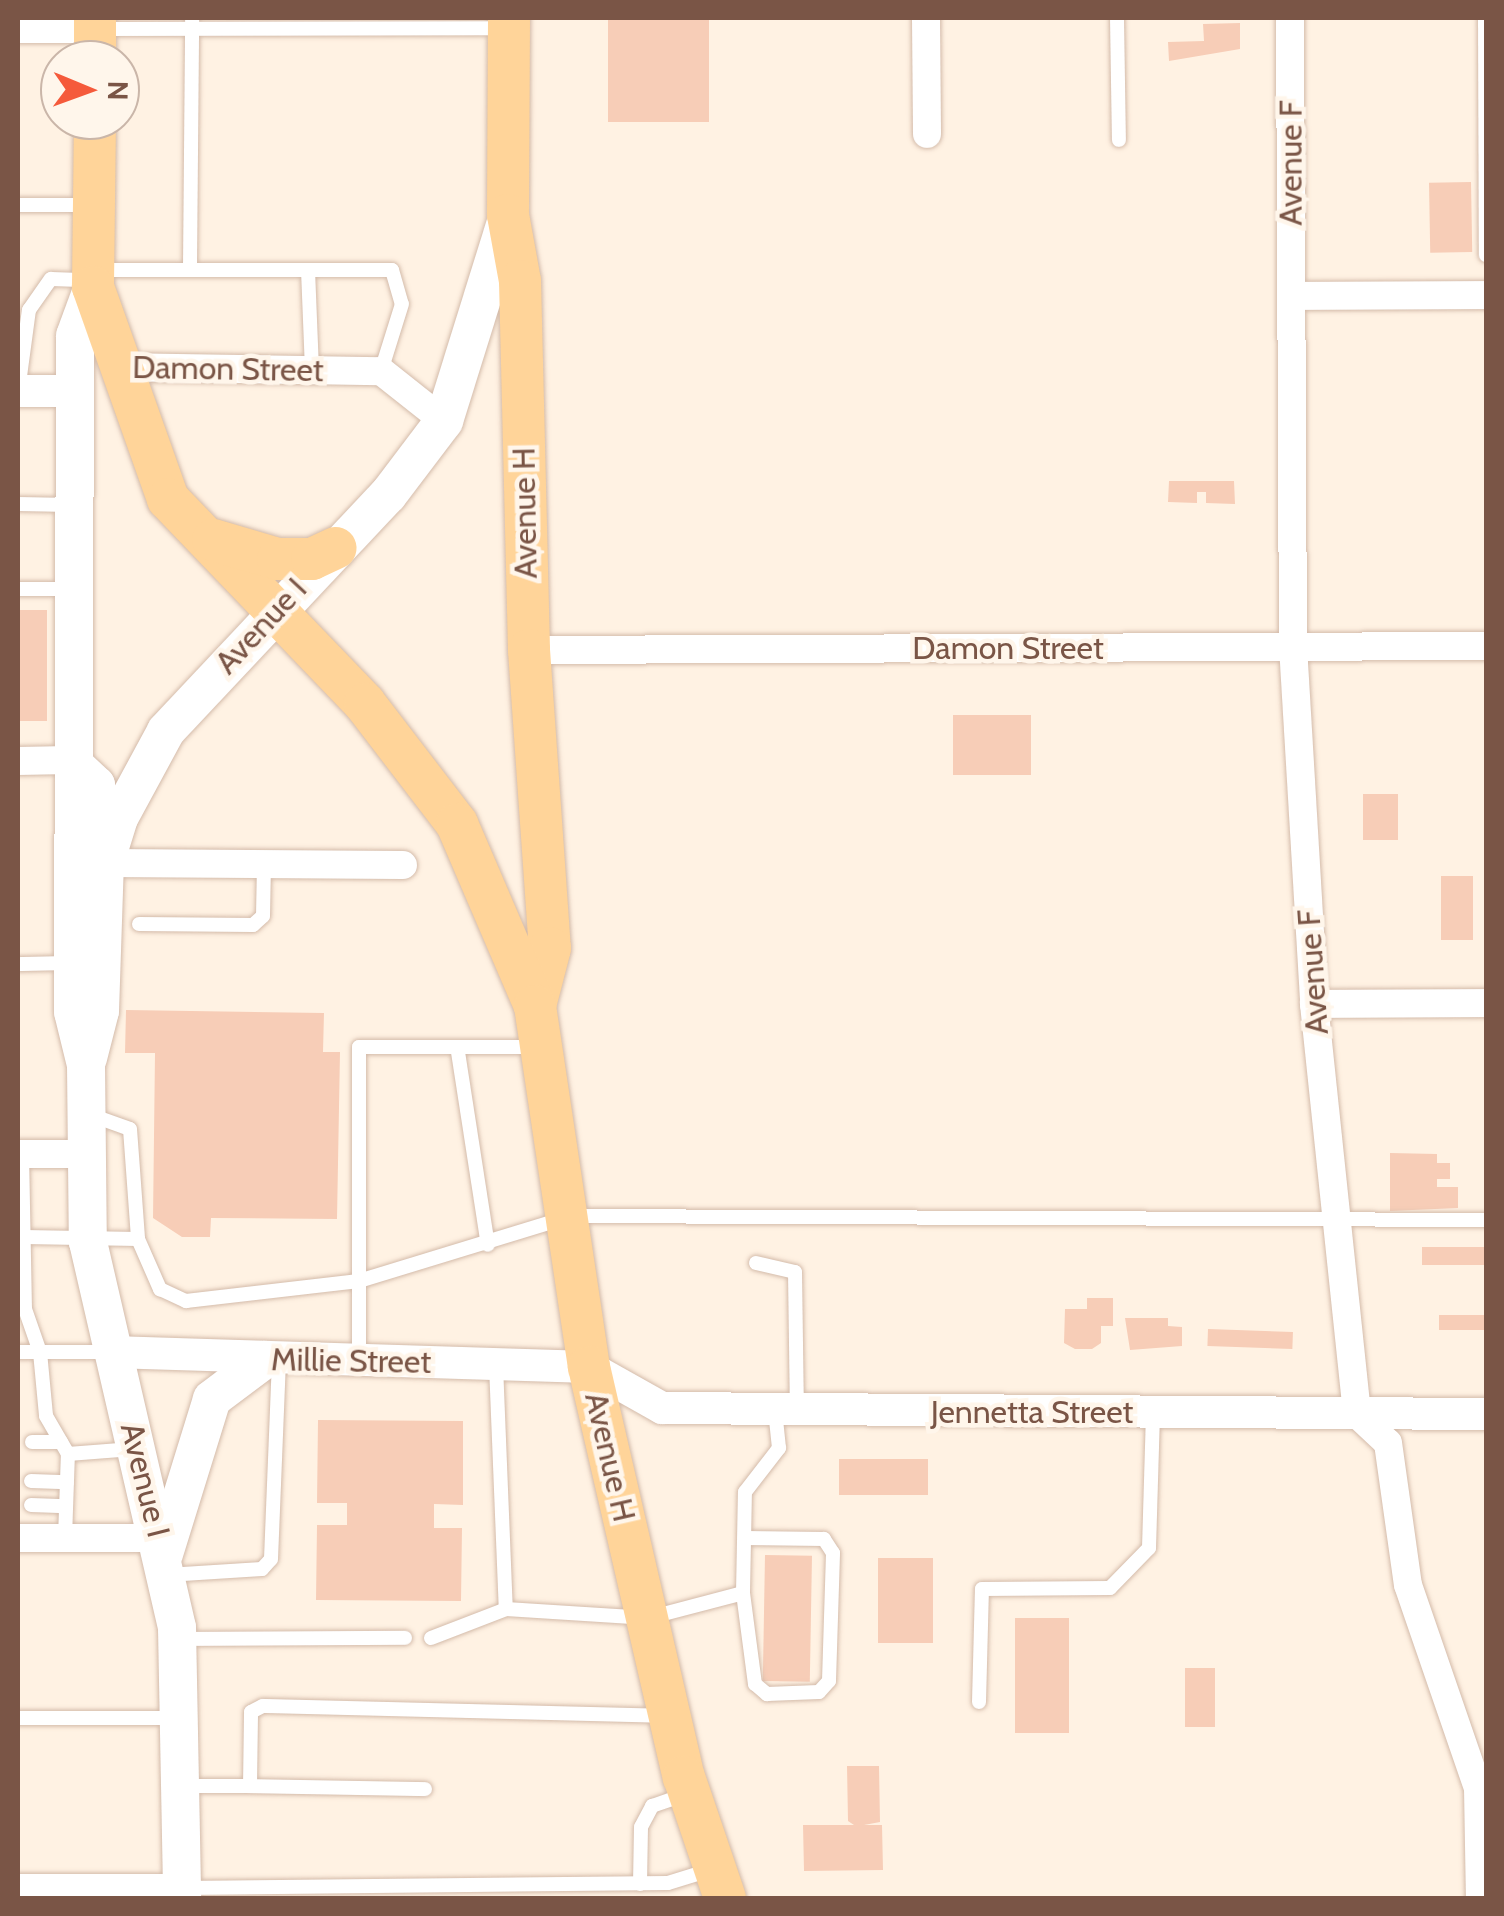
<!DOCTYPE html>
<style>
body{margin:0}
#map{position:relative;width:1504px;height:1916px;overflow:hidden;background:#fff2e3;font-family:Cabin,sans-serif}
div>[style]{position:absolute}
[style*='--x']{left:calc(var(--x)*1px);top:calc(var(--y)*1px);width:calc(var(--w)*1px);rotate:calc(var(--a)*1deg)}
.building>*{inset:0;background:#f7cdb7;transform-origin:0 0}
.roads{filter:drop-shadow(0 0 2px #d4bbaa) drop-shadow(0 0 2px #d4bbaa)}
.service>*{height:14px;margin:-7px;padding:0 7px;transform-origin:7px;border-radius:7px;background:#fff}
.minor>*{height:28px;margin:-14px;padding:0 14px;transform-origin:14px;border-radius:14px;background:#fff}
.tertiary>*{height:32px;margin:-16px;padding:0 16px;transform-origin:16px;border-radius:16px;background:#fff}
.secondary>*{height:38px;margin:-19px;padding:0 19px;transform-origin:19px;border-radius:19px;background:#fff}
.primary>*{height:42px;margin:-21px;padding:0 21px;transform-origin:21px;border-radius:21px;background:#ffd499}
span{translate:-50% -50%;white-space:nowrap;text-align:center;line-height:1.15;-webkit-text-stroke:9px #fff6eb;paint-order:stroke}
.street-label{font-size:32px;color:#7a5546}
.frame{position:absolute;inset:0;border:20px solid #7a5546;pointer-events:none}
.north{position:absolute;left:40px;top:40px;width:100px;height:100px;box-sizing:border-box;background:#fff6eb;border:2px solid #cab6a9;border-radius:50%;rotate:91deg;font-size:28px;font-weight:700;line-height:40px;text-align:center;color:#7a5546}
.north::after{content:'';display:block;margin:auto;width:35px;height:45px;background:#f55a3b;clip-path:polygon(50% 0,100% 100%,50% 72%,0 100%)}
</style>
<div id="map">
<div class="building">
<i style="left:608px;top:18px;width:101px;height:104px"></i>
<i style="clip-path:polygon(1240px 23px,1240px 49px,1169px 61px,1168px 42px,1204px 41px,1203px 24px)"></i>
<i style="left:1471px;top:182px;width:70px;height:42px;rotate:89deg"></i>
<i style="clip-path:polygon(1169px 481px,1234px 481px,1235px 504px,1206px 503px,1206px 492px,1197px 492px,1197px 503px,1168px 502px)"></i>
<i style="left:18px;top:610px;width:29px;height:111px"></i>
<i style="left:953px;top:715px;width:78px;height:60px"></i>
<i style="left:1363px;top:794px;width:35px;height:46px"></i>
<i style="left:1441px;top:876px;width:32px;height:64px"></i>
<i style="clip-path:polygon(126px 1010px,324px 1013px,323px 1052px,340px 1052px,337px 1219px,211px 1218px,210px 1237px,182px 1237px,153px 1218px,155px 1053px,125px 1053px)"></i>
<i style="clip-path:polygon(1390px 1153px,1437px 1154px,1437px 1163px,1450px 1163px,1450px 1179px,1437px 1179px,1437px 1187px,1458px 1187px,1458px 1208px,1390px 1211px)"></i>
<i style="left:1486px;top:1247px;width:18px;height:64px;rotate:90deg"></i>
<i style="clip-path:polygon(1087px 1298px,1113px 1298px,1113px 1326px,1101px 1326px,1101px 1343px,1092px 1349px,1075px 1349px,1064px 1343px,1065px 1309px,1087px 1309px)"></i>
<i style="left:1486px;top:1315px;width:15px;height:47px;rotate:90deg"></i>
<i style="clip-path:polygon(1125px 1318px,1168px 1318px,1168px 1326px,1182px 1327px,1182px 1346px,1130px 1350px)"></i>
<i style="left:1208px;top:1329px;width:85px;height:17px;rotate:2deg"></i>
<i style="clip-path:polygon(318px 1420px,463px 1421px,463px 1505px,434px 1504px,434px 1528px,462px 1528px,461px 1601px,316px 1600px,317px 1525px,347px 1525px,347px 1503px,317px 1503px)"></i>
<i style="left:928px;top:1459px;width:36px;height:89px;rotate:90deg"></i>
<i style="left:765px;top:1555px;width:47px;height:126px;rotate:1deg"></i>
<i style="left:878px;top:1558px;width:55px;height:85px"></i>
<i style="left:1015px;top:1618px;width:54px;height:115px"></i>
<i style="left:1185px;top:1668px;width:30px;height:59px"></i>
<i style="clip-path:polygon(847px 1766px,879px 1766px,880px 1822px,864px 1825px,882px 1825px,883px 1870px,804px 1871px,803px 1825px,854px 1825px,848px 1821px)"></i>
</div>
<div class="roads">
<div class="service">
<i style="--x:1117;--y:18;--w:122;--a:89.1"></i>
<i style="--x:1485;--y:18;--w:237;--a:89.8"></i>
<i style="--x:100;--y:29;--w:403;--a:-0.1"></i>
<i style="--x:18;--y:205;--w:70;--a:0"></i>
<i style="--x:190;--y:267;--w:249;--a:-89.5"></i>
<i style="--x:96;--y:270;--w:212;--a:0"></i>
<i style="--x:308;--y:270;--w:100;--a:87.7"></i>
<i style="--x:308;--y:270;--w:84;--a:0"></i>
<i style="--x:392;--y:270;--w:35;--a:74"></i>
<i style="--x:402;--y:304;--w:70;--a:107.4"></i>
<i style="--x:18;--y:391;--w:82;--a:-82.3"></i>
<i style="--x:29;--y:310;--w:38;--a:-55"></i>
<i style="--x:51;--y:279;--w:37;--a:2"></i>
<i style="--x:18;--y:504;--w:53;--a:1.1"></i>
<i style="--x:18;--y:589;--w:55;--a:0"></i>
<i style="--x:139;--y:924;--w:114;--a:0.5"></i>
<i style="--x:253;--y:925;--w:13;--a:-42"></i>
<i style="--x:263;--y:916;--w:52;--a:-88.9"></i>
<i style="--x:18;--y:964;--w:54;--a:-1.1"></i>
<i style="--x:458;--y:1052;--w:195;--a:81.2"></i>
<i style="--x:91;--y:1115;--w:41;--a:19.7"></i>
<i style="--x:130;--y:1129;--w:110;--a:85.8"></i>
<i style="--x:22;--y:1154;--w:155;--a:88.9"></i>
<i style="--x:25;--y:1309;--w:46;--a:70.8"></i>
<i style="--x:40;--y:1352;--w:64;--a:84.6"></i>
<i style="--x:46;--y:1416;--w:44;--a:59.9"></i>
<i style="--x:24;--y:1237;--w:114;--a:1"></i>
<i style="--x:138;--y:1239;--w:55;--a:66.3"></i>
<i style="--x:160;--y:1289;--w:29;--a:25"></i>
<i style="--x:186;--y:1301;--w:174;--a:-6.6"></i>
<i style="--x:359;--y:1281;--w:222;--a:-17"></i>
<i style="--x:571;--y:1216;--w:915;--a:0.25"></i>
<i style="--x:756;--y:1263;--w:40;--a:13"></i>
<i style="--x:795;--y:1272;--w:137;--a:89.2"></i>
<i style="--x:18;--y:1352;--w:94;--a:0"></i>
<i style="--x:359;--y:1360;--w:313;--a:-90"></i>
<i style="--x:359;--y:1047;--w:176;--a:0"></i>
<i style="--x:496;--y:1365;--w:244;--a:87.7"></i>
<i style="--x:32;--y:1442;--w:29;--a:0"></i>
<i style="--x:31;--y:1481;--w:36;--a:2"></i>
<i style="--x:31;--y:1505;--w:35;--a:2"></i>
<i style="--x:65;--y:1538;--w:84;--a:-88"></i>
<i style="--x:68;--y:1454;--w:65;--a:-4.4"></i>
<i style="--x:167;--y:1575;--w:95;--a:-3.6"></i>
<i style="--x:262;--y:1569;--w:13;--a:-48"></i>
<i style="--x:271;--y:1559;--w:198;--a:-87.7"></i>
<i style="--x:743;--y:1593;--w:92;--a:82.5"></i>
<i style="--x:755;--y:1684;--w:16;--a:40"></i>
<i style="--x:767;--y:1694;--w:52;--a:-2.2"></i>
<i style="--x:819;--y:1692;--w:15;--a:-48"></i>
<i style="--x:829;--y:1681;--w:128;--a:-88.2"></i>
<i style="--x:833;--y:1553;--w:17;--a:-123"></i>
<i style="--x:824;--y:1539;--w:79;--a:-179.3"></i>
<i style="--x:431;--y:1638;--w:80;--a:-21.1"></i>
<i style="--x:506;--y:1609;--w:142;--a:3.6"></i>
<i style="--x:648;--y:1618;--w:98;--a:-14.7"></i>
<i style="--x:743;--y:1593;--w:101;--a:-88.9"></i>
<i style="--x:745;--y:1492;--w:56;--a:-52.3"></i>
<i style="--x:779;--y:1448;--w:39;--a:-96"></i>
<i style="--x:179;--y:1639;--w:226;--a:-0.3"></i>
<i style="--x:979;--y:1702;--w:113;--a:-88.5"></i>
<i style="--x:982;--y:1589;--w:128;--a:-0.4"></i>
<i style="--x:1110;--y:1588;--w:56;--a:-45.7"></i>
<i style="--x:1149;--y:1548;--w:134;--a:-88.3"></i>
<i style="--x:18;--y:1718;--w:158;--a:0"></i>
<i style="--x:182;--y:1786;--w:68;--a:0"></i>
<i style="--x:250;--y:1786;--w:74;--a:-89.2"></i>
<i style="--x:251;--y:1712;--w:13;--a:-27"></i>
<i style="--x:263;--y:1706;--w:402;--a:1.4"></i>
<i style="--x:250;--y:1786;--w:175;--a:1"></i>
<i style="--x:640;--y:1884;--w:57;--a:-89"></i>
<i style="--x:641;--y:1827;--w:24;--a:-62"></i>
<i style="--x:652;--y:1806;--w:34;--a:-19"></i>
<i style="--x:183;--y:1888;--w:485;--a:-0.6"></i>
<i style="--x:668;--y:1883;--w:44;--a:-17.2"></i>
</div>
<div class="minor">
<i style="--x:926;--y:18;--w:116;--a:89.5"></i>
<i style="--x:1290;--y:18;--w:628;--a:89.73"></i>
<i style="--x:1293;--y:646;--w:359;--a:86.6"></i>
<i style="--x:1314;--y:1004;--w:412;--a:84"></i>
<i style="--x:1357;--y:1414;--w:42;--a:43.1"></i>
<i style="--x:1388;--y:1443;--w:143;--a:82"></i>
<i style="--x:1408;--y:1585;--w:215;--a:71"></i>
<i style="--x:1478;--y:1788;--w:110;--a:89"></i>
<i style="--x:18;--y:29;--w:77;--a:0"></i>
<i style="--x:1291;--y:296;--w:195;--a:-0.3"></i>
<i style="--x:115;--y:367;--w:266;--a:0.9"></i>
<i style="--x:381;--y:371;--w:80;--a:38.4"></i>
<i style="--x:529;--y:650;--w:957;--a:-0.24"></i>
<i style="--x:18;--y:761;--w:51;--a:-1.1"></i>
<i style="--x:105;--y:863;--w:298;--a:0.4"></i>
<i style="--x:1314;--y:1004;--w:172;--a:-0.3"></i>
<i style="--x:18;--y:1154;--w:68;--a:0"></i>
<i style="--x:18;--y:1538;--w:142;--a:0"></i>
<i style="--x:18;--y:1888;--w:164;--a:0"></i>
</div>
<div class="tertiary">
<i style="--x:18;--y:391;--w:56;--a:0"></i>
<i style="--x:112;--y:1352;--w:477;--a:1.8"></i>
<i style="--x:589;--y:1367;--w:84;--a:29.3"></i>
<i style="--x:662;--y:1408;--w:824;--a:0.42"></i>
</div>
<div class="secondary">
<i style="--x:93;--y:287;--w:52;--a:110.2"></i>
<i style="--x:75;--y:336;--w:676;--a:90.17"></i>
<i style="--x:73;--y:1012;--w:55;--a:76.2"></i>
<i style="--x:86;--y:1065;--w:177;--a:89.4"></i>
<i style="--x:88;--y:1242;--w:396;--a:77"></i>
<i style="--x:177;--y:1628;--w:270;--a:88.9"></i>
<i style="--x:69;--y:760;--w:37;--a:43"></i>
<i style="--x:96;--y:785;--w:65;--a:83.9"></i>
<i style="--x:88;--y:1058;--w:49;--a:-75.7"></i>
<i style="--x:100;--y:1011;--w:148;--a:-88.1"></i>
<i style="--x:105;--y:863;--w:47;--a:-72.7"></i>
<i style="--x:119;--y:818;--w:99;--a:-61.6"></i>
<i style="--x:166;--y:731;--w:324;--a:-46.8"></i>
<i style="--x:388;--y:495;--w:93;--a:-52.9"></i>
<i style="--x:444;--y:421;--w:216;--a:-72.7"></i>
<i style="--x:164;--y:1554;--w:162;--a:-72.8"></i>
<i style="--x:212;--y:1399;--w:65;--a:-36.9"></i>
</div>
<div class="primary">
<i style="--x:509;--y:18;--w:197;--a:90.3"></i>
<i style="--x:508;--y:215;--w:67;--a:79.7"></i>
<i style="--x:520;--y:281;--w:369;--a:88.6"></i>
<i style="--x:529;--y:650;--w:299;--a:86"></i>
<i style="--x:550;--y:948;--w:60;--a:104.5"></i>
<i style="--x:95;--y:60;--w:42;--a:-90"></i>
<i style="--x:95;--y:120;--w:167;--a:90.7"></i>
<i style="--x:93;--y:287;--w:225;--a:70.5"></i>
<i style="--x:168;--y:499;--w:284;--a:46.1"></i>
<i style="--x:365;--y:704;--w:151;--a:52.5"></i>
<i style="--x:457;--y:824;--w:198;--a:66.8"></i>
<i style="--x:535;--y:1006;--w:365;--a:81.5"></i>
<i style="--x:589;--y:1367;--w:421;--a:77"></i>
<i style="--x:684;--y:1777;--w:128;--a:71.3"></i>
<i style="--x:213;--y:540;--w:68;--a:16.3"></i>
<i style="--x:278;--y:559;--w:34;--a:0"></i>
<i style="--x:312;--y:559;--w:26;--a:-25"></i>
</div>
</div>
<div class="street-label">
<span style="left:1291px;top:163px;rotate:-90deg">Avenue F</span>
<span style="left:228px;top:369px;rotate:1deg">Damon Street</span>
<span style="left:525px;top:513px;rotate:-91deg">Avenue H</span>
<span style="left:261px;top:626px;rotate:-47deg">Avenue I</span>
<span style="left:1008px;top:648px">Damon Street</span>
<span style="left:1313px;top:972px;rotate:-94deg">Avenue F</span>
<span style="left:351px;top:1361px;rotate:1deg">Millie Street</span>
<span style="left:1032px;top:1412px">Jennetta Street</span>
<span style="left:610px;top:1457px;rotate:77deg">Avenue H</span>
<span style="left:145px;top:1480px;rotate:76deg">Avenue I</span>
</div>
<div class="frame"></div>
<div class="north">N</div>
</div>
